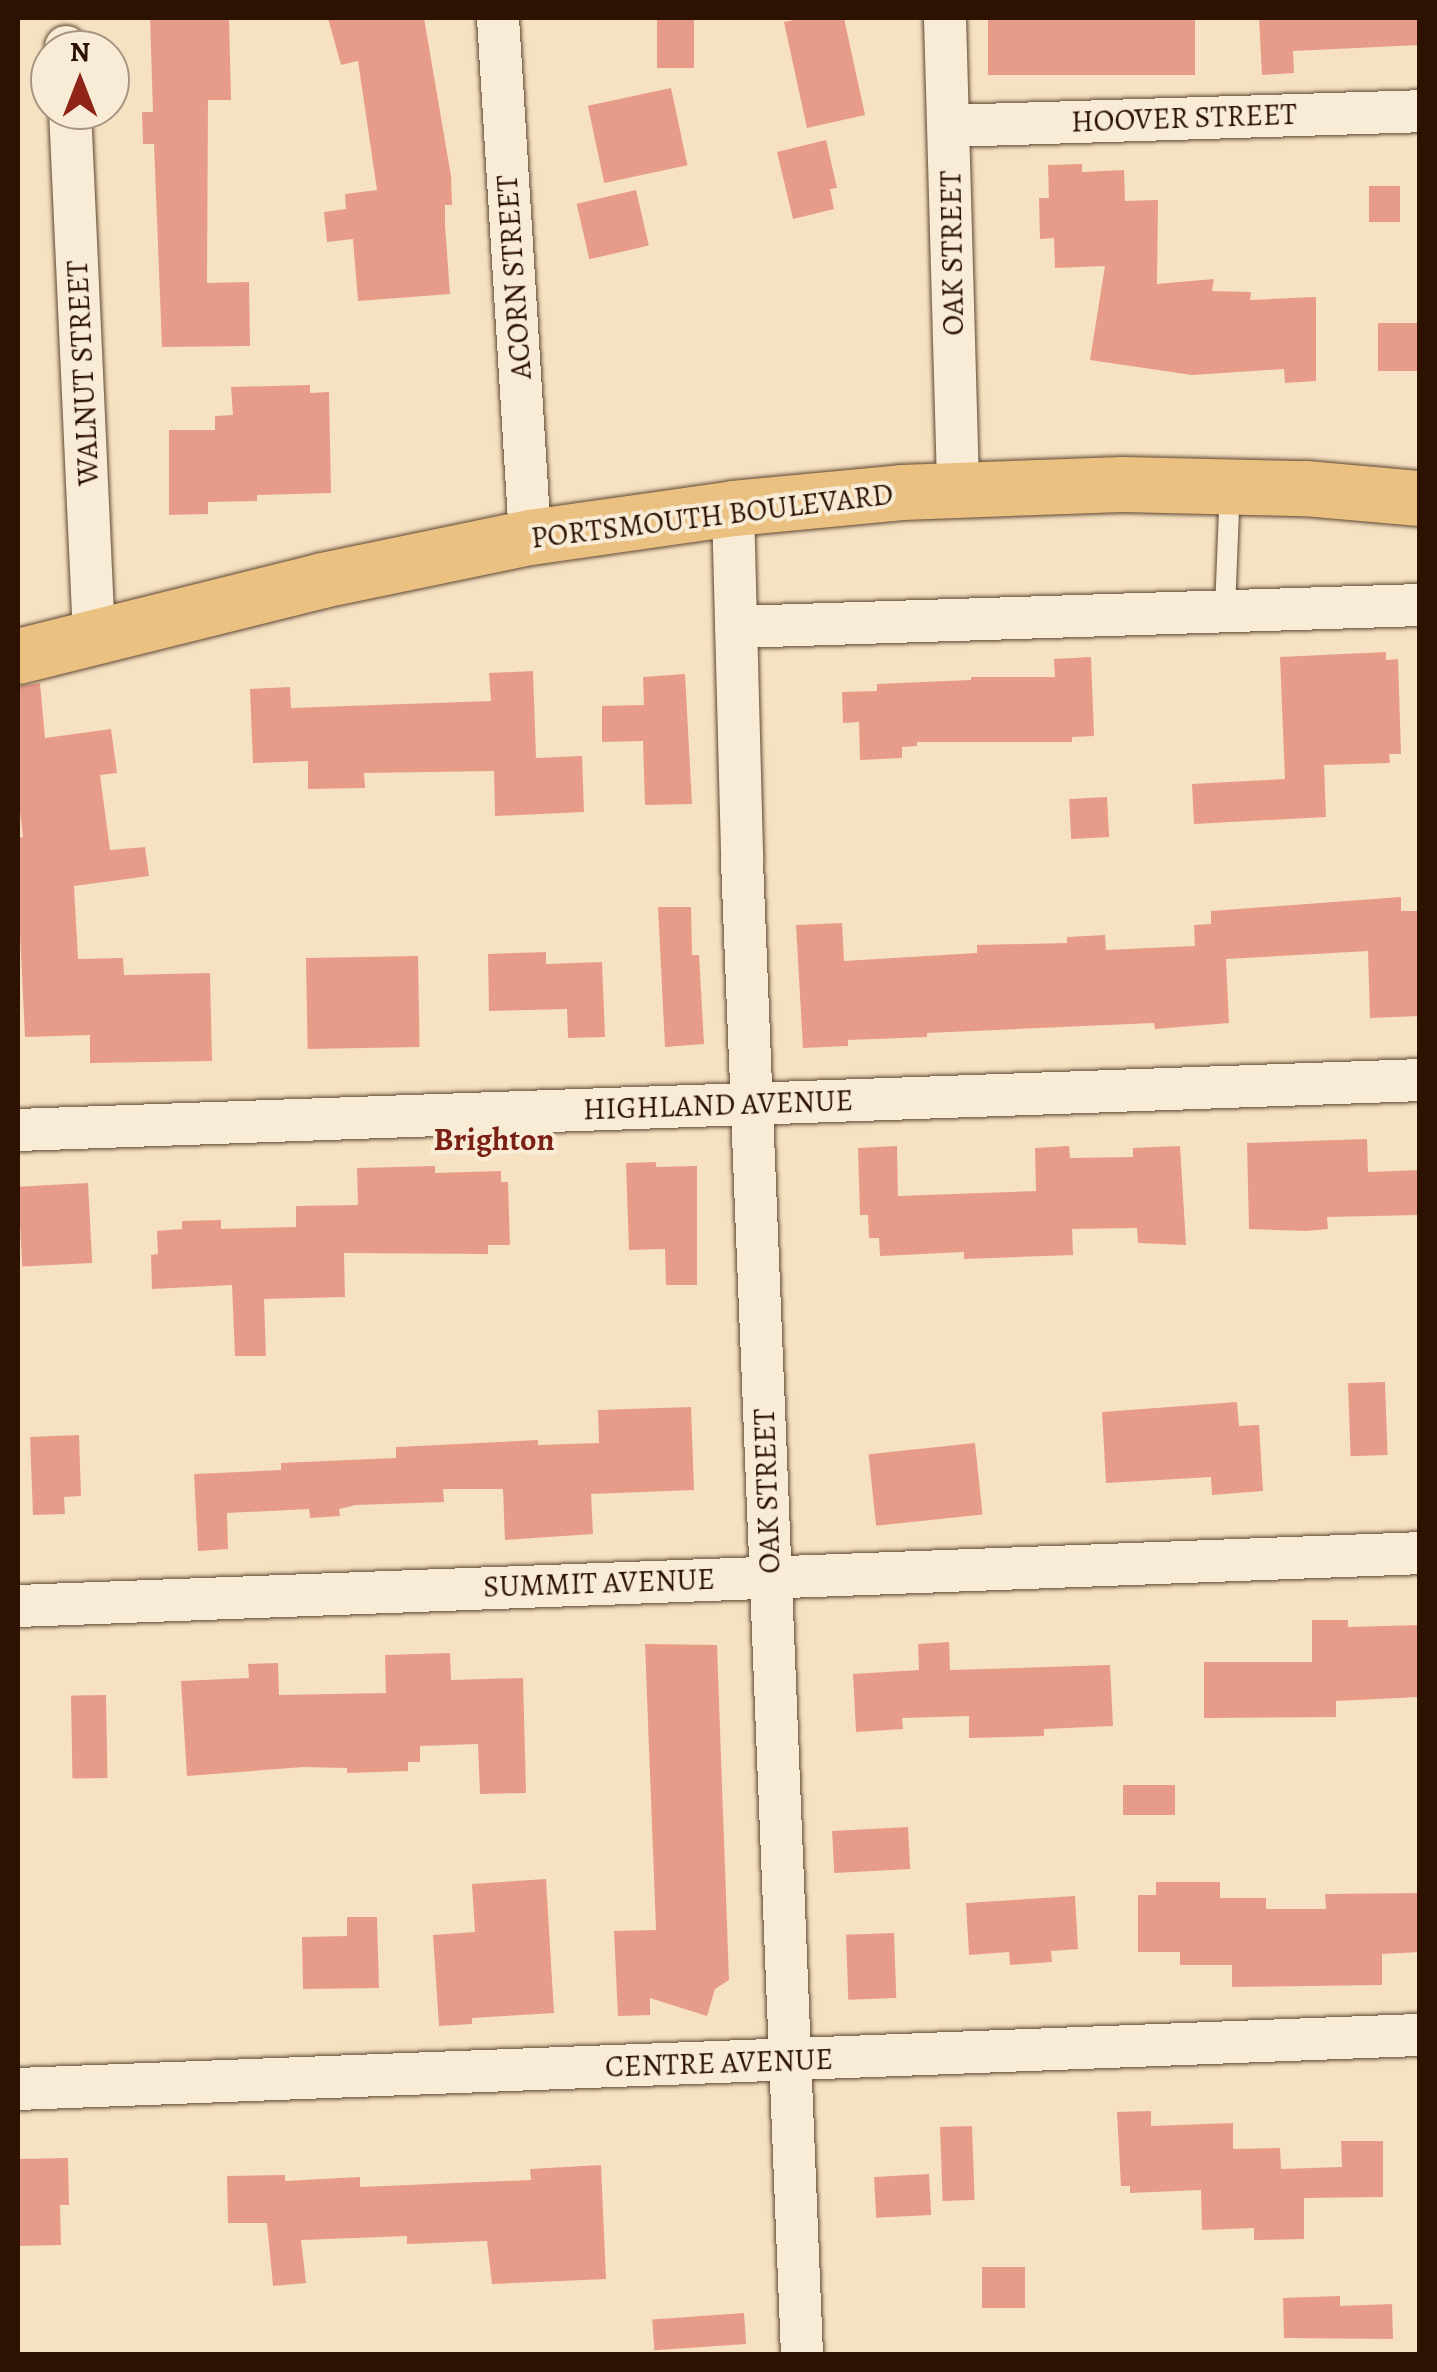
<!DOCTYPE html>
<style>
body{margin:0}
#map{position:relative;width:1437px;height:2372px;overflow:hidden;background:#f6e2c2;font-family:Alegreya,serif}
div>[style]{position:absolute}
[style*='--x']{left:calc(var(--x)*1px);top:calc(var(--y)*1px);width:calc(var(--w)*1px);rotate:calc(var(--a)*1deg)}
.building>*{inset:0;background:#e79c8a;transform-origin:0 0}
.roads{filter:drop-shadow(0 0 2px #5f4632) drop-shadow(0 0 2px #5f4632)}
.service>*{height:20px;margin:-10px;padding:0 10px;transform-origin:10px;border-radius:10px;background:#f9ecd7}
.minor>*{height:42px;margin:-21px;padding:0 21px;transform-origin:21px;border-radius:21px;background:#f9ecd7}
.primary>*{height:55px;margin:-27.5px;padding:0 27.5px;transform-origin:27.5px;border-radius:27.5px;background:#ebc181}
span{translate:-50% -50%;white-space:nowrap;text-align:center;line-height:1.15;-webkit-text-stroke:8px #f9ecd7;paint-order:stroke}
.street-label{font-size:30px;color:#2d1202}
.neighbourhood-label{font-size:32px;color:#7a1f14;font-weight:700}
.frame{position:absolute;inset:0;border:20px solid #2d1202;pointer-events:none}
.north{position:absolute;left:30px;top:30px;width:100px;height:100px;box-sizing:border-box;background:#f9ecd7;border:2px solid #a79582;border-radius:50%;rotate:0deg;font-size:28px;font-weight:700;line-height:40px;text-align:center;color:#2d1202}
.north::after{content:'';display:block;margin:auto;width:35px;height:45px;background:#8f2418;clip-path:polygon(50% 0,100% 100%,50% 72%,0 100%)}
</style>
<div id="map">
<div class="building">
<i style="clip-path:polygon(150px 18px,229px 18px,231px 100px,208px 100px,207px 283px,249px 282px,250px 346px,162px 347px,154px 144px,143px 144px,142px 112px,153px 112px)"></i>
<i style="clip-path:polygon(328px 18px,424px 18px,451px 176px,452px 205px,445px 205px,445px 225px,450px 294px,358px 301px,353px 239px,327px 242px,324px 212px,346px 209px,345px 194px,377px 190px,358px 61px,341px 65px)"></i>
<i style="left:657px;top:18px;width:37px;height:50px"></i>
<i style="clip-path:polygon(804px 18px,844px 18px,865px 115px,807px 128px,784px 22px)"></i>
<i style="left:988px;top:18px;width:207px;height:57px"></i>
<i style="clip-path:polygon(1259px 18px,1420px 18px,1420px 45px,1293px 51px,1294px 73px,1262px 75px)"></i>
<i style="left:671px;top:88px;width:79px;height:85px;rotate:78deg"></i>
<i style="clip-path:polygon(826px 140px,837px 188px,830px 189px,834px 209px,793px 219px,777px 152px)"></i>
<i style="clip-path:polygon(1082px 164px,1082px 172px,1124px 170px,1125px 201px,1158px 200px,1157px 284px,1214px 279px,1212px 291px,1251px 292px,1250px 300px,1316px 297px,1316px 381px,1285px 383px,1284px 369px,1192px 375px,1090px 360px,1105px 266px,1055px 268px,1054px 238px,1040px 239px,1039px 198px,1049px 198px,1048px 165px)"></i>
<i style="left:1369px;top:186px;width:31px;height:36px"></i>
<i style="left:636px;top:190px;width:57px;height:61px;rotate:77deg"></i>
<i style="left:1420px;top:323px;width:48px;height:42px;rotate:90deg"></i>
<i style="clip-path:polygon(310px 385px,310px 393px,329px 392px,331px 493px,257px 495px,257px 501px,208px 502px,208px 514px,169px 515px,169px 430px,215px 430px,215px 416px,233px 415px,231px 387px)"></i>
<i style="clip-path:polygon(1386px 652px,1386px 660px,1398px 659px,1401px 754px,1389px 754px,1390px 763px,1324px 765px,1326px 817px,1194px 824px,1192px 784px,1285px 779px,1280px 657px)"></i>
<i style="clip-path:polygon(1091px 657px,1094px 736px,1072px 737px,1072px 742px,917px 742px,917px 746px,902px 747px,902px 758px,860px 760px,859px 722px,843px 723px,842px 692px,877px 691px,877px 684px,971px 680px,971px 677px,1055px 677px,1054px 659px)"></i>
<i style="clip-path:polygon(533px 671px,536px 758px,582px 756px,584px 812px,495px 816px,494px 771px,364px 773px,365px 788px,308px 789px,308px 761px,253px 763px,250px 689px,290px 687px,291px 708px,491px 701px,489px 673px)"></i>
<i style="clip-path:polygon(685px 674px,692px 804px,645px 805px,643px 741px,602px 742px,602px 706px,644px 705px,643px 677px)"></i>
<i style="clip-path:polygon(40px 683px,45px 738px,111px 729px,117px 773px,100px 775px,110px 850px,145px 847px,149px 876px,74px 886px,78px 959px,123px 958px,124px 975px,210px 973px,212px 1061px,90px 1063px,90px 1035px,25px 1037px,18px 891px,18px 838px,23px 837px,18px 793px,18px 686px)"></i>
<i style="left:1107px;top:797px;width:40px;height:38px;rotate:87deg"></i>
<i style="clip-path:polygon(1401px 897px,1401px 911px,1420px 911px,1420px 1016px,1370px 1018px,1368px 951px,1226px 959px,1229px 1023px,1155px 1029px,1154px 1023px,927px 1033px,927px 1037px,848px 1040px,848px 1046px,803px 1048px,796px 925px,842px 923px,844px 961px,977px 953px,977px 945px,1067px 943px,1067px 937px,1105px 935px,1106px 950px,1195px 946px,1194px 925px,1211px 924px,1211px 911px)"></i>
<i style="clip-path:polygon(658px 907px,691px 907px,692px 955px,699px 955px,704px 1044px,665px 1047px)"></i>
<i style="clip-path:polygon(546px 952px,546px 964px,602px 962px,605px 1037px,568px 1038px,567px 1009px,489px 1011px,488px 954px)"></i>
<i style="left:418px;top:956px;width:91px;height:112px;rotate:89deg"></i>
<i style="clip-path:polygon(1367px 1139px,1368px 1172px,1420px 1170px,1420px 1215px,1327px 1217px,1328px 1229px,1306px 1231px,1249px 1229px,1247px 1143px)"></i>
<i style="clip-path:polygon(897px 1146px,898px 1196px,1036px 1191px,1035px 1148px,1069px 1146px,1070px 1158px,1133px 1157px,1133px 1148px,1180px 1146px,1186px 1245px,1138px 1243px,1137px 1228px,1072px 1229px,1073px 1255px,964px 1259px,964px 1252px,880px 1256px,879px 1238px,869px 1238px,868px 1215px,860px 1215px,858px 1148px)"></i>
<i style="clip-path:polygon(656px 1162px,656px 1167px,697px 1166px,697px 1285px,666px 1285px,665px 1249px,629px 1250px,626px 1163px)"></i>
<i style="clip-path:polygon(435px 1166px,435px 1173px,501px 1171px,501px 1182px,508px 1182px,510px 1245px,488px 1245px,488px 1254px,344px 1253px,345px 1297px,264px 1299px,266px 1356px,235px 1356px,232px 1285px,152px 1289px,151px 1255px,158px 1254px,157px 1231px,182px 1229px,182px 1221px,221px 1220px,221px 1229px,296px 1227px,296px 1206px,358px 1205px,357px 1168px)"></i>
<i style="left:88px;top:1183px;width:80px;height:70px;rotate:87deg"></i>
<i style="left:1385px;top:1382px;width:73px;height:37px;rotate:88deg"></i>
<i style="clip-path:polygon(1237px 1402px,1239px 1426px,1259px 1425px,1263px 1491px,1212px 1495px,1211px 1477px,1106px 1483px,1102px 1412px)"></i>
<i style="clip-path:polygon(691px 1407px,694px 1490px,591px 1494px,593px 1534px,505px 1540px,503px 1489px,443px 1489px,444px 1502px,356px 1505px,339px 1509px,340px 1516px,310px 1518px,309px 1509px,227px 1513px,228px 1549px,198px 1551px,194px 1474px,281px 1470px,281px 1463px,396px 1458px,396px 1447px,538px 1440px,538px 1445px,599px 1443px,598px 1410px)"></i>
<i style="clip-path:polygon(79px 1435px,81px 1496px,64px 1497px,65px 1514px,33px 1515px,30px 1437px)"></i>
<i style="left:975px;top:1443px;width:72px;height:107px;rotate:84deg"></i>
<i style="clip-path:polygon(1312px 1620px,1348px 1620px,1348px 1627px,1420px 1625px,1420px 1697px,1336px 1701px,1336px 1717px,1204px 1718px,1204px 1662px,1312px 1662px)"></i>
<i style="clip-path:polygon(949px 1642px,950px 1670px,1110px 1665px,1113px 1726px,1044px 1729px,1044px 1736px,969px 1738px,969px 1716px,902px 1718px,903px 1729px,856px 1732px,853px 1674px,919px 1670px,918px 1644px)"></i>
<i style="clip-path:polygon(645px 1644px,717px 1645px,729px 1980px,715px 1989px,707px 2016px,650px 1998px,650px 2015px,618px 2016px,614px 1931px,656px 1930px)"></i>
<i style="clip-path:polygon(450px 1653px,451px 1680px,523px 1678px,526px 1793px,480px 1794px,478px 1744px,420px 1746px,420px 1762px,408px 1762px,408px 1771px,347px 1773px,347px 1768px,304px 1767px,187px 1776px,181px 1681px,249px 1678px,248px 1664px,278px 1663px,279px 1695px,386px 1693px,385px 1655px)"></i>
<i style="left:106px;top:1695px;width:83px;height:35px;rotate:89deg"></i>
<i style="left:1123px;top:1785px;width:52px;height:30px"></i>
<i style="left:908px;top:1827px;width:42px;height:76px;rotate:87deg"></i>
<i style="clip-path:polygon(546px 1879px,554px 2013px,472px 2018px,472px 2024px,439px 2026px,433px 1935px,475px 1932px,472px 1884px)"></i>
<i style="clip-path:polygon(1156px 1882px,1220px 1882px,1220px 1898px,1266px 1898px,1266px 1909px,1326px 1909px,1325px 1894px,1420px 1893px,1420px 1952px,1382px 1954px,1382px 1985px,1232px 1987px,1232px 1965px,1180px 1965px,1180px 1952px,1138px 1952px,1138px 1895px,1156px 1895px)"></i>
<i style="clip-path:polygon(1075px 1896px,1078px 1949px,1051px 1951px,1052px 1962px,1010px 1965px,1009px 1952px,969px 1955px,966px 1903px)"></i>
<i style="clip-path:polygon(347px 1917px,377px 1917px,379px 1988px,303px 1989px,302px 1937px,347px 1936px)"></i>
<i style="left:894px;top:1933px;width:65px;height:48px;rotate:88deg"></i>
<i style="clip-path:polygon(1151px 2111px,1151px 2126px,1233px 2123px,1233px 2149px,1280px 2148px,1281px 2169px,1342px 2167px,1341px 2141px,1383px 2141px,1383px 2197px,1304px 2198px,1304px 2239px,1254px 2240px,1254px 2228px,1202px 2230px,1201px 2190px,1130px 2193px,1130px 2186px,1121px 2186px,1117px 2112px)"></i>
<i style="left:972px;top:2126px;width:74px;height:32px;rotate:88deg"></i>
<i style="clip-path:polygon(68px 2158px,69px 2205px,60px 2205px,61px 2245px,18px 2246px,18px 2159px)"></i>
<i style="clip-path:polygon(601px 2165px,606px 2279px,492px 2284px,487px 2241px,407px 2244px,407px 2236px,301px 2240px,306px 2283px,273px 2286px,267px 2223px,228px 2223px,227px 2176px,285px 2175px,285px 2181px,360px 2177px,360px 2187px,531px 2180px,530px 2169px)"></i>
<i style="left:929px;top:2174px;width:41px;height:55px;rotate:87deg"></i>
<i style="left:982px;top:2267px;width:43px;height:41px"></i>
<i style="clip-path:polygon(1340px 2296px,1340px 2306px,1392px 2304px,1393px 2339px,1284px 2338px,1283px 2298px)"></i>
<i style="left:744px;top:2313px;width:31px;height:92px;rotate:86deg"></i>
</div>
<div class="roads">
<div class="service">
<i style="--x:1225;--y:610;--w:123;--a:-87.7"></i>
</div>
<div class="minor">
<i style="--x:498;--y:18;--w:520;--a:86.47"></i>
<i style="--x:945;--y:18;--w:470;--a:88.4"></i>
<i style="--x:66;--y:47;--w:3;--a:90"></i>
<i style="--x:70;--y:110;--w:527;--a:87.39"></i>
<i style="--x:949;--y:126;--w:471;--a:-1.8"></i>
<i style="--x:733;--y:508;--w:353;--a:88.5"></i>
<i style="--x:742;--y:861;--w:1494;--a:87.7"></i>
<i style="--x:736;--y:627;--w:684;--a:-1.84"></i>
<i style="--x:18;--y:1130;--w:1403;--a:-2.04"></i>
<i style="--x:18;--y:1606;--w:1403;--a:-2.16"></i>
<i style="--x:18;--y:2089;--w:1403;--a:-2.21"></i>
</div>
<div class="primary">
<i style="--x:18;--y:656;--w:313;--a:-14"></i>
<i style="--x:322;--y:580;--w:212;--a:-11.7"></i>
<i style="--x:530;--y:537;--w:205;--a:-8.1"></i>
<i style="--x:733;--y:508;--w:169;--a:-5.4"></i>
<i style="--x:901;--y:492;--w:221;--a:-2.1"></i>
<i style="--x:1122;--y:484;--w:183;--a:1.3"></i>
<i style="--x:1305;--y:488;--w:115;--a:5"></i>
</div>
</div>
<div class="street-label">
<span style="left:1184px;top:118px;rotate:-2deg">HOOVER STREET</span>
<span style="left:952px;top:253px;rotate:-91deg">OAK STREET</span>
<span style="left:514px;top:277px;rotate:-94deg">ACORN STREET</span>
<span style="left:83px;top:373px;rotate:-93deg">WALNUT STREET</span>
<span style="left:712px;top:516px;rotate:-7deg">PORTSMOUTH BOULEVARD</span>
<span style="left:718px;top:1105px;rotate:-2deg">HIGHLAND AVENUE</span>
<span style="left:767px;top:1491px;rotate:-92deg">OAK STREET</span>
<span style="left:599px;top:1583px;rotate:-2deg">SUMMIT AVENUE</span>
<span style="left:719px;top:2063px;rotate:-2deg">CENTRE AVENUE</span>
</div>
<div class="neighbourhood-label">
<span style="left:494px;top:1139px">Brighton</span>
</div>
<div class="frame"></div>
<div class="north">N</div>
</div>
